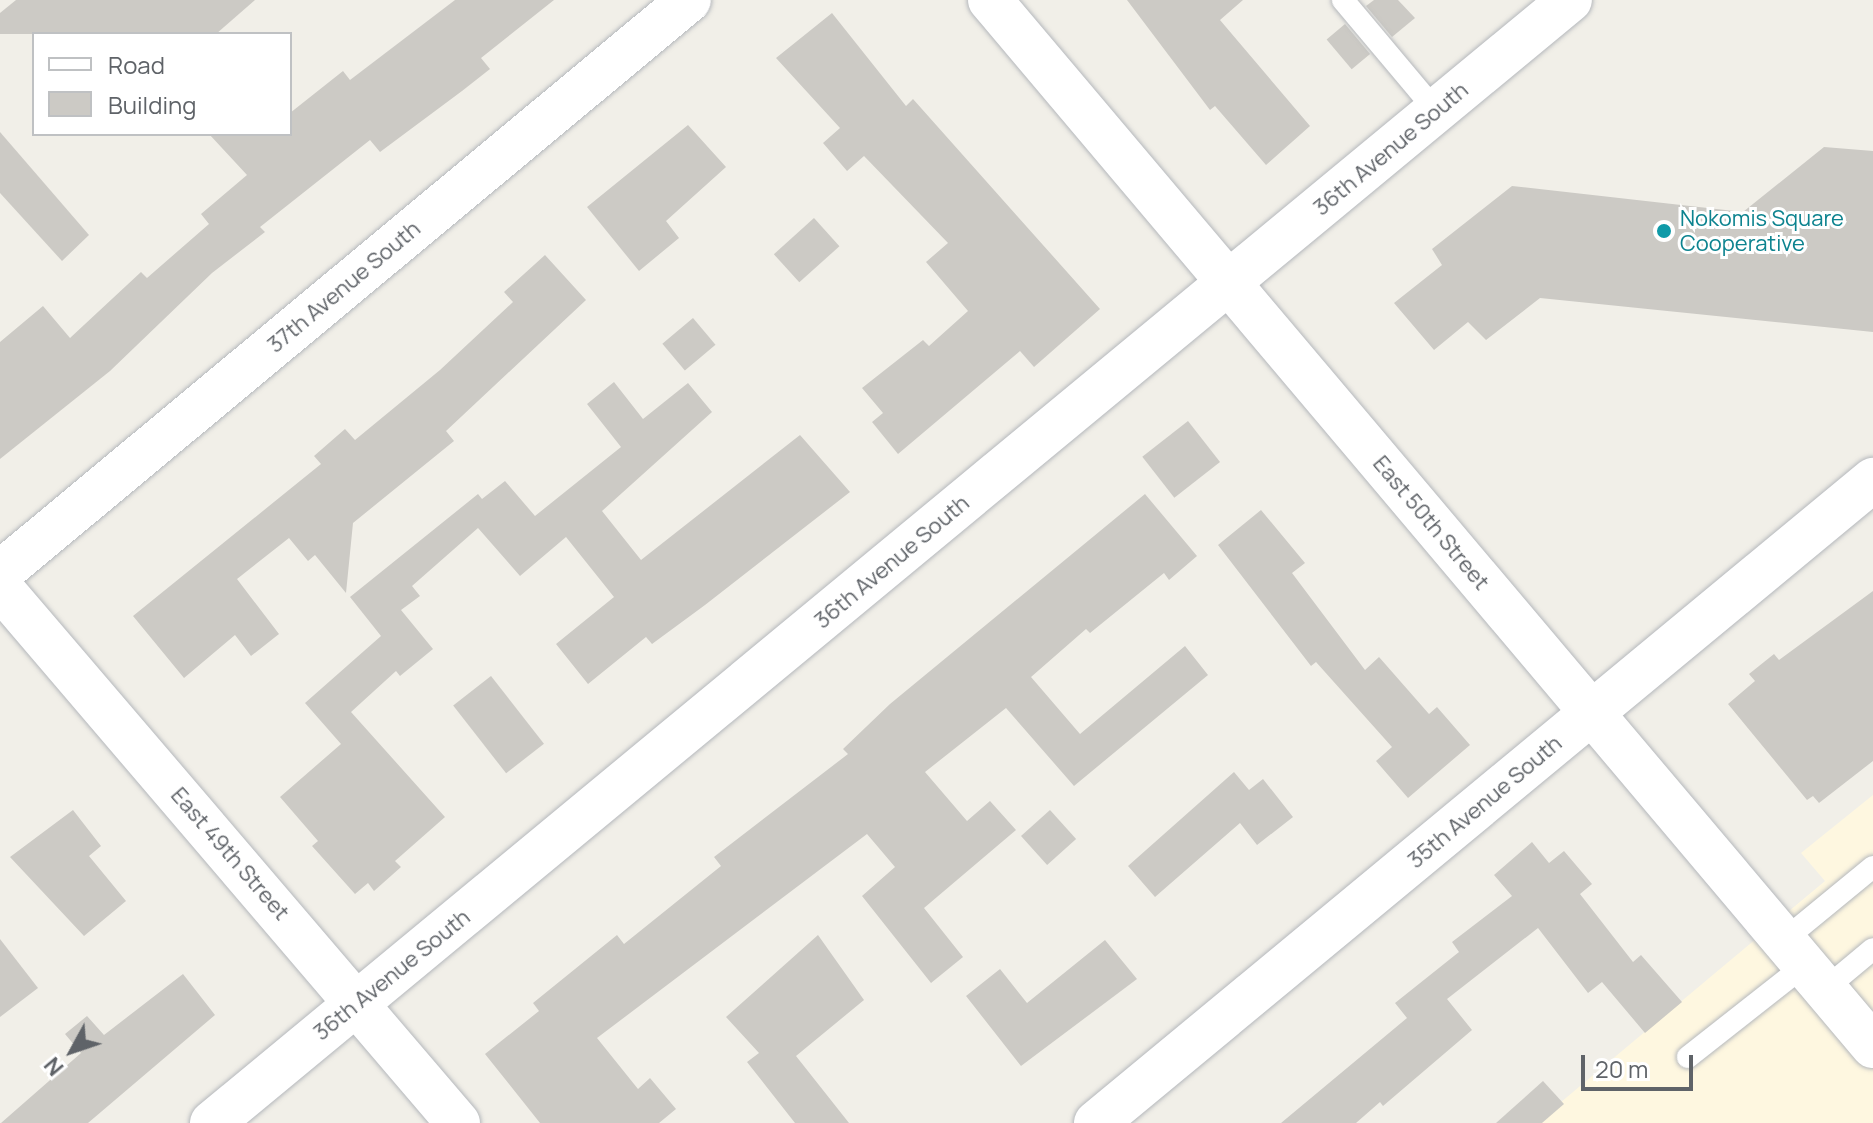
<!DOCTYPE html>
<style>
body{margin:0}
#map{position:relative;width:1873px;height:1123px;overflow:hidden;background:#f1efe8;font-family:Manrope,sans-serif}
div>[style]{position:absolute}
[style*='--x']{left:calc(var(--x)*1px);top:calc(var(--y)*1px);width:calc(var(--w)*1px);rotate:calc(var(--a)*1deg)}
.commercial>*{inset:0;background:#fef7e0}
.building>*{inset:0;background:#cccac5;transform-origin:0 0}
.roads{filter:drop-shadow(0 0 2px #b5b8bc) drop-shadow(0 0 2px #b5b8bc)}
.lane>*{height:22px;margin:-11px;padding:0 11px;transform-origin:11px;border-radius:11px;background:#fff}
.street>*{height:44px;margin:-22px;padding:0 22px;transform-origin:22px;border-radius:22px;background:#fff}
.secondary>*{height:44px;margin:-22px;padding:0 22px;transform-origin:22px;border-radius:22px;background:#fff}
.dots>*{width:22px;height:22px;translate:-50% -50%;box-sizing:border-box;border:4px solid #fff;border-radius:50%}
span{translate:-50% -50%;white-space:nowrap;text-align:center;line-height:1.15;-webkit-text-stroke:6px #fff;paint-order:stroke}
.street-label{font-size:22px;color:#5f6368}
.culture-label{font-size:22px;color:#0d838f}
.left{translate:0 -50%;text-align:left}
.legend{position:absolute;left:32px;top:32px;width:260px;height:104px;box-sizing:border-box;background:#fff;border:2px solid #bfc1c3;margin:0;padding:10px 14px;list-style:none;font-size:24px;color:#5f6368}
.legend li{display:flex;align-items:center;gap:16px;height:40px}
.legend b{width:40px;border:2px solid #bfc1c3}
.north{position:absolute;left:32px;top:1011px;width:80px;height:80px;-webkit-text-stroke:6px #fff;paint-order:stroke;rotate:230deg;font-size:22px;font-weight:700;line-height:32px;text-align:center;color:#5f6368}
.north::after{content:'';display:block;margin:auto;width:28px;height:36px;background:#5f6368;clip-path:polygon(50% 0,100% 100%,50% 72%,0 100%)}
.scale{position:absolute;left:1581px;top:1055px;width:112px;height:36px;box-sizing:border-box;border:4px solid #5f6368;border-top:0;padding-left:10px;font-size:24px;line-height:28px;white-space:nowrap;color:#5f6368;-webkit-text-stroke:6px #fff;paint-order:stroke}
</style>
<div id="map">
<div class="commercial">
<i style="clip-path:polygon(1873px 795px,1873px 1123px,1536px 1123px,1825px 881px,1801px 853px)"></i>
</div>
<div class="building">
<i style="clip-path:polygon(16px 0,255px 0,216px 34px,0 34px,0 13px)"></i>
<i style="clip-path:polygon(455px 0,554px 0,481px 58px,490px 69px,462px 91px,380px 152px,370px 140px,260px 227px,265px 232px,212px 273px,110px 371px,0 459px,0 342px,43px 306px,70px 338px,141px 272px,147px 278px,209px 224px,201px 214px,247px 175px,209px 134px,290px 134px,290px 113px,343px 71px,350px 80px)"></i>
<i style="clip-path:polygon(1127px 0,1243px 0,1220px 20px,1310px 126px,1266px 165px,1215px 106px,1210px 110px)"></i>
<i style="clip-path:polygon(1374px 0,1398px 0,1415px 18px,1392px 37px,1366px 6px)"></i>
<i style="clip-path:polygon(832px 13px,906px 106px,913px 99px,1100px 309px,1034px 367px,1020px 351px,898px 454px,872px 422px,883px 413px,862px 388px,923px 340px,929px 346px,968px 311px,926px 262px,948px 243px,864px 156px,847px 171px,823px 143px,840px 128px,776px 58px)"></i>
<i style="left:1345px;top:24px;width:39px;height:24px;rotate:50deg"></i>
<i style="clip-path:polygon(688px 125px,726px 167px,666px 221px,679px 238px,639px 271px,587px 207px)"></i>
<i style="clip-path:polygon(0 132px,89px 235px,62px 261px,0 193px)"></i>
<i style="clip-path:polygon(1824px 147px,1873px 151px,1873px 332px,1540px 298px,1486px 340px,1468px 322px,1434px 350px,1394px 303px,1442px 265px,1432px 249px,1512px 186px,1743px 212px)"></i>
<i style="left:814px;top:218px;width:38px;height:54px;rotate:48deg"></i>
<i style="clip-path:polygon(545px 255px,586px 300px,446px 431px,454px 441px,353px 523px,346px 593px,315px 555px,308px 561px,289px 538px,237px 579px,279px 634px,251px 656px,235px 635px,184px 678px,133px 616px,321px 464px,314px 456px,345px 429px,355px 440px,440px 370px,513px 302px,504px 292px)"></i>
<i style="left:693px;top:318px;width:35px;height:40px;rotate:50deg"></i>
<i style="clip-path:polygon(614px 382px,643px 419px,688px 383px,712px 412px,602px 511px,641px 560px,800px 435px,850px 492px,705px 605px,652px 644px,646px 637px,588px 684px,556px 644px,614px 597px,566px 537px,520px 576px,478px 528px,412px 586px,420px 596px,401px 610px,433px 649px,400px 676px,396px 671px,351px 712px,445px 817px,395px 861px,401px 867px,374px 891px,368px 883px,355px 894px,312px 846px,318px 841px,280px 797px,341px 744px,305px 703px,381px 636px,350px 597px,478px 494px,482px 499px,505px 481px,535px 516px,621px 447px,587px 404px)"></i>
<i style="left:1188px;top:421px;width:52px;height:58px;rotate:52deg"></i>
<i style="clip-path:polygon(1145px 494px,1197px 556px,1169px 580px,1164px 573px,1090px 633px,1086px 629px,1031px 677px,1080px 734px,1185px 646px,1208px 675px,1074px 786px,1006px 708px,925px 772px,967px 821px,990px 801px,1016px 830px,924px 908px,963px 957px,931px 983px,862px 896px,895px 867px,867px 834px,597px 1038px,638px 1089px,650px 1078px,676px 1109px,659px 1123px,540px 1123px,485px 1054px,539px 1011px,533px 1003px,617px 935px,624px 944px,721px 866px,714px 857px,848px 754px,843px 749px,890px 704px)"></i>
<i style="clip-path:polygon(1261px 510px,1305px 563px,1292px 573px,1365px 670px,1379px 657px,1429px 714px,1437px 707px,1470px 745px,1408px 798px,1376px 761px,1392px 747px,1316px 662px,1311px 666px,1218px 545px)"></i>
<i style="clip-path:polygon(1873px 591px,1873px 761px,1819px 803px,1813px 796px,1807px 800px,1728px 704px,1755px 681px,1749px 674px,1774px 654px,1779px 660px)"></i>
<i style="left:491px;top:676px;width:86px;height:48px;rotate:52deg"></i>
<i style="clip-path:polygon(1234px 772px,1249px 790px,1263px 779px,1293px 817px,1257px 845px,1240px 823px,1155px 897px,1128px 866px)"></i>
<i style="clip-path:polygon(73px 810px,101px 846px,89px 856px,126px 901px,84px 936px,10px 857px)"></i>
<i style="left:1050px;top:810px;width:39px;height:39px;rotate:48deg"></i>
<i style="clip-path:polygon(1532px 842px,1549px 863px,1564px 851px,1592px 884px,1580px 894px,1633px 962px,1641px 955px,1682px 1002px,1645px 1033px,1602px 982px,1588px 993px,1538px 928px,1447px 999px,1472px 1030px,1383px 1106px,1380px 1102px,1356px 1123px,1281px 1123px,1407px 1018px,1395px 1003px,1459px 952px,1452px 942px,1512px 896px,1494px 875px)"></i>
<i style="clip-path:polygon(818px 935px,864px 1000px,796px 1056px,849px 1123px,795px 1123px,747px 1062px,759px 1053px,726px 1017px)"></i>
<i style="clip-path:polygon(0 939px,38px 988px,0 1017px)"></i>
<i style="clip-path:polygon(1105px 940px,1137px 979px,1021px 1066px,966px 996px,1000px 969px,1027px 1003px)"></i>
<i style="clip-path:polygon(183px 974px,215px 1015px,88px 1123px,1px 1123px,81px 1053px,65px 1034px,87px 1016px,104px 1035px)"></i>
<i style="clip-path:polygon(1543px 1081px,1564px 1104px,1542px 1123px,1496px 1123px)"></i>
</div>
<div class="roads">
<div class="lane">
<i style="--x:1343;--y:0;--w:145;--a:50"></i>
<i style="--x:1784;--y:940;--w:115;--a:-39.4"></i>
<i style="--x:1825;--y:989;--w:62;--a:-39.8"></i>
<i style="--x:1688;--y:1057;--w:149;--a:-38.2"></i>
</div>
<div class="street">
<i style="--x:0;--y:573;--w:896;--a:-39.75"></i>
<i style="--x:0;--y:587;--w:705;--a:49.49"></i>
<i style="--x:212;--y:1123;--w:1762;--a:-39.59"></i>
<i style="--x:1096;--y:1123;--w:1009;--a:-39.61"></i>
</div>
<div class="secondary">
<i style="--x:990;--y:0;--w:1369;--a:49.83"></i>
</div>
</div>
<div class="dots">
<i style="left:1664px;top:231px;background:#0f9aa8"></i>
</div>
<div class="street-label">
<span style="left:1391px;top:149px;rotate:-40deg">36th Avenue South</span>
<span style="left:344px;top:287px;rotate:-40deg">37th Avenue South</span>
<span style="left:1431px;top:523px;rotate:50deg">East 50th Street</span>
<span style="left:892px;top:562px;rotate:-40deg">36th Avenue South</span>
<span style="left:1485px;top:802px;rotate:-40deg">35th Avenue South</span>
<span style="left:230px;top:854px;rotate:49deg">East 49th Street</span>
<span style="left:392px;top:975px;rotate:-39deg">36th Avenue South</span>
</div>
<div class="culture-label">
<span class="left" style="left:1680px;top:231px">Nokomis Square<br>Cooperative</span>
</div>
<ul class="legend">
<li><b style="height:10px;background:#fff"></b>Road</li>
<li><b style="height:22px;background:#cccac5"></b>Building</li>
</ul>
<div class="north">N</div>
<div class="scale">20 m</div>
</div>
